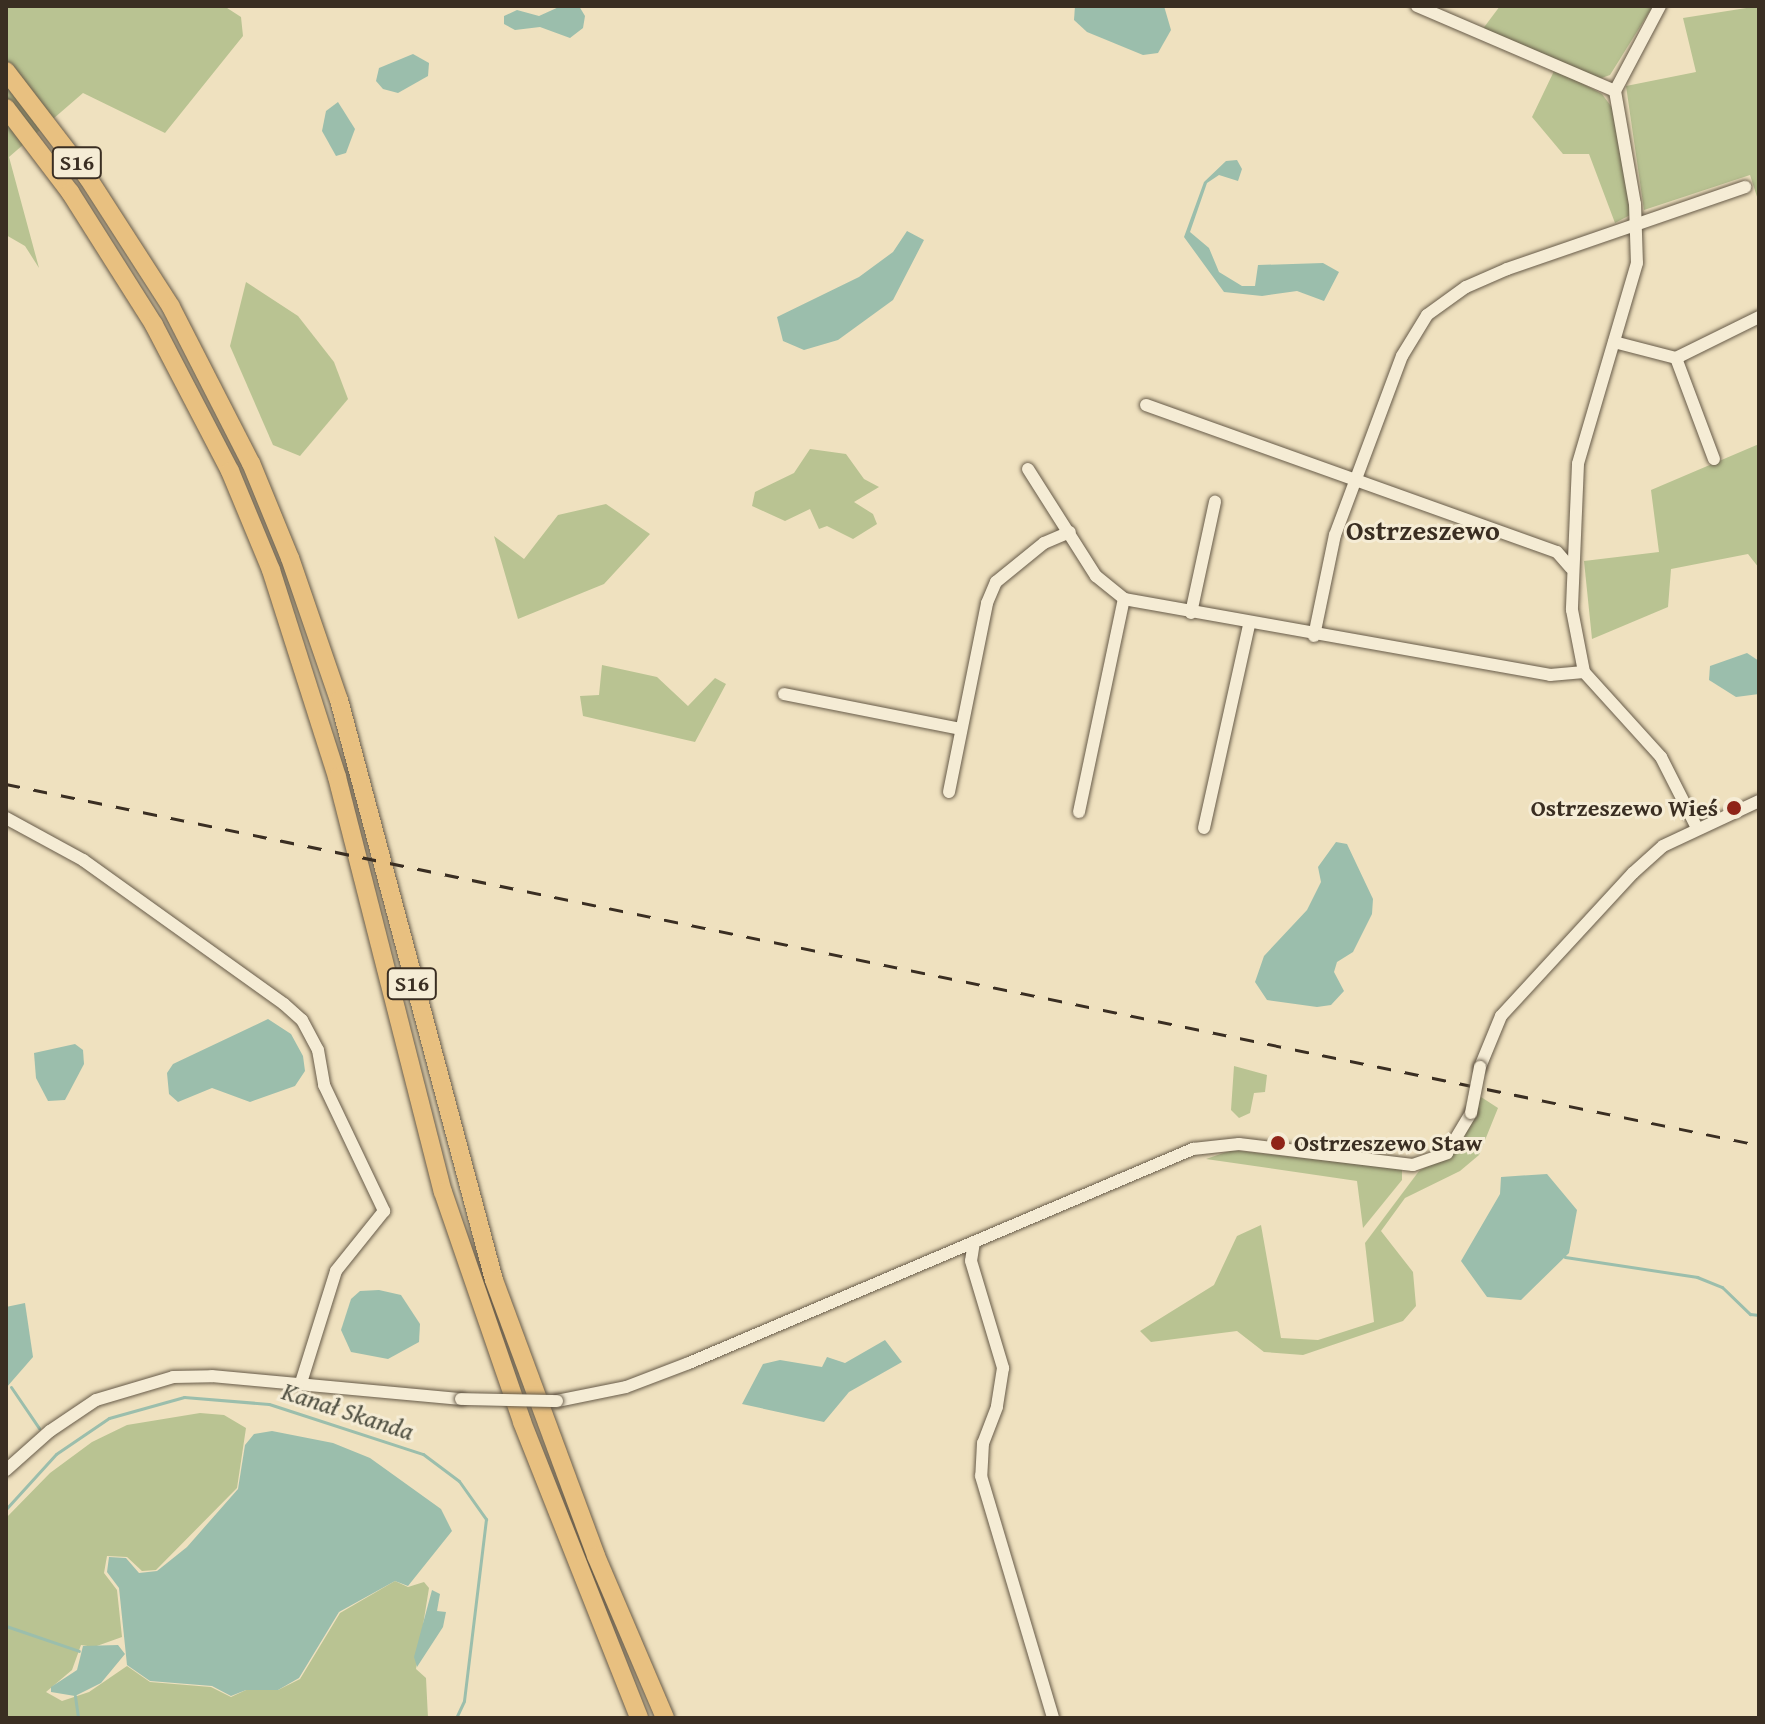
<!DOCTYPE html>
<meta charset="utf-8">
<style>
body{margin:0}
#map{position:relative;width:1765px;height:1724px;overflow:hidden;background:#efe1bf;font-family:"Gentium Book Plus",serif}
div>[style]{position:absolute}
[style*='--x']{left:calc(var(--x)*1px);top:calc(var(--y)*1px);width:calc(var(--w)*1px);rotate:calc(var(--a)*1deg)}
.green>*{inset:0;background:#b9c392}
.water>*{inset:0;background:#9bbeac}
.stream>*{height:3px;margin:-1.5px;padding:0 1.5px;transform-origin:1.5px;border-radius:1.5px;background:#9bbeac}
.roads{filter:drop-shadow(0 0 2px #675b49) drop-shadow(0 0 2px #675b49)}
.minor>*{height:12px;margin:-6px;padding:0 6px;transform-origin:6px;border-radius:6px;background:#f5ecd5}
.highway>*{height:18px;margin:-9px;padding:0 9px;transform-origin:9px;border-radius:9px;background:#e8c080}
.rail>*{height:3px;margin-top:-1.5px;transform-origin:0;background:repeating-linear-gradient(90deg,#3a2e22 0 14px,transparent 0 28px)}
.bridges{filter:drop-shadow(0 0 2px #675b49) drop-shadow(0 0 2px #675b49)}
.minor-bridge>*{height:12px;margin:-6px;padding:0 6px;transform-origin:6px;border-radius:6px;background:#f5ecd5}
.dots>*{width:22px;height:22px;translate:-50% -50%;box-sizing:border-box;border:4px solid #f5ecd5;border-radius:50%}
span{translate:-50% -50%;white-space:nowrap;text-align:center;line-height:1.15;-webkit-text-stroke:6px #f5ecd5;paint-order:stroke}
.shield-label span{padding:2px 6px;background:#f5ecd5;border:2px solid;border-radius:6px;-webkit-text-stroke-width:0}
.shield-label{font-size:22px;color:#3a2e22;font-weight:700}
.poi-label{font-size:24px;color:#3a2e22;font-weight:700}
.right{translate:-100% -50%;text-align:right}
.left{translate:0 -50%;text-align:left}
.water-label{font-size:26px;color:#525244;font-style:italic}
.quarter-label{font-size:28px;color:#3a2e22;font-weight:700}
.frame{position:absolute;inset:0;border:8px solid #3a2e22;pointer-events:none}
</style>
<div id="map">
<div class="green">
<i style="clip-path:polygon(6px 6px,224px 6px,241px 17px,243px 36px,165px 133px,83px 93px,9px 157px,39px 268px,25px 246px,6px 235px)"></i>
<i style="clip-path:polygon(1500px 6px,1653px 6px,1610px 75px,1596px 80px,1482px 30px)"></i>
<i style="clip-path:polygon(1759px 6px,1759px 203px,1750px 175px,1644px 210px,1626px 86px,1696px 72px,1683px 18px)"></i>
<i style="clip-path:polygon(1555px 69px,1602px 94px,1616px 113px,1632px 214px,1615px 223px,1589px 154px,1563px 154px,1532px 117px)"></i>
<i style="clip-path:polygon(246px 282px,298px 316px,334px 362px,348px 399px,300px 456px,273px 445px,230px 346px)"></i>
<i style="clip-path:polygon(1759px 444px,1759px 568px,1748px 554px,1671px 569px,1668px 607px,1592px 639px,1584px 561px,1659px 552px,1651px 490px)"></i>
<i style="clip-path:polygon(810px 449px,846px 454px,864px 479px,879px 487px,854px 502px,873px 514px,877px 524px,853px 539px,827px 526px,819px 529px,810px 509px,785px 521px,752px 506px,755px 492px,794px 473px)"></i>
<i style="clip-path:polygon(606px 504px,650px 534px,604px 584px,518px 619px,494px 536px,524px 559px,558px 515px)"></i>
<i style="clip-path:polygon(602px 665px,657px 677px,688px 706px,715px 678px,726px 684px,695px 742px,583px 716px,580px 696px,599px 695px)"></i>
<i style="clip-path:polygon(1234px 1066px,1267px 1075px,1265px 1092px,1254px 1093px,1250px 1113px,1239px 1118px,1231px 1110px)"></i>
<i style="clip-path:polygon(1481px 1097px,1498px 1108px,1479px 1155px,1460px 1171px,1405px 1198px,1381px 1231px,1413px 1272px,1416px 1306px,1403px 1321px,1303px 1355px,1264px 1352px,1237px 1331px,1151px 1342px,1140px 1331px,1214px 1285px,1237px 1236px,1261px 1225px,1281px 1338px,1318px 1340px,1374px 1322px,1365px 1243px,1419px 1171px,1460px 1148px)"></i>
<i style="clip-path:polygon(1232px 1150px,1402px 1169px,1402px 1180px,1363px 1228px,1357px 1181px,1206px 1159px)"></i>
<i style="clip-path:polygon(200px 1413px,224px 1415px,246px 1428px,237px 1488px,156px 1570px,142px 1571px,127px 1557px,107px 1556px,104px 1573px,117px 1590px,122px 1637px,94px 1647px,81px 1645px,72px 1670px,46px 1692px,62px 1701px,89px 1692px,127px 1666px,150px 1682px,211px 1687px,231px 1697px,246px 1690px,278px 1690px,300px 1679px,340px 1613px,395px 1581px,408px 1587px,424px 1582px,429px 1588px,416px 1669px,426px 1678px,428px 1718px,6px 1718px,6px 1518px,50px 1473px,92px 1442px,127px 1425px)"></i>
</div>
<div class="water">
<i style="clip-path:polygon(561px 6px,579px 6px,585px 16px,583px 28px,570px 38px,540px 27px,515px 30px,504px 24px,504px 16px,517px 10px,539px 16px)"></i>
<i style="clip-path:polygon(1075px 6px,1164px 6px,1171px 30px,1158px 53px,1143px 55px,1087px 32px,1074px 20px)"></i>
<i style="clip-path:polygon(413px 54px,429px 63px,428px 76px,398px 93px,383px 89px,376px 81px,379px 68px)"></i>
<i style="clip-path:polygon(338px 102px,355px 129px,346px 153px,336px 156px,322px 131px,326px 111px)"></i>
<i style="clip-path:polygon(1237px 160px,1242px 169px,1238px 181px,1219px 175px,1207px 183px,1190px 232px,1209px 248px,1219px 272px,1242px 286px,1255px 286px,1258px 265px,1323px 263px,1339px 272px,1324px 301px,1297px 291px,1262px 296px,1224px 292px,1184px 237px,1204px 182px,1226px 161px)"></i>
<i style="clip-path:polygon(907px 231px,924px 240px,893px 300px,838px 340px,804px 350px,783px 341px,777px 317px,859px 277px,893px 252px)"></i>
<i style="clip-path:polygon(1747px 653px,1759px 661px,1759px 694px,1736px 697px,1709px 680px,1710px 666px)"></i>
<i style="clip-path:polygon(1336px 842px,1347px 844px,1373px 899px,1372px 914px,1353px 952px,1337px 962px,1334px 972px,1344px 991px,1331px 1005px,1317px 1007px,1267px 1000px,1255px 982px,1264px 956px,1307px 910px,1321px 882px,1318px 867px)"></i>
<i style="clip-path:polygon(268px 1019px,291px 1034px,303px 1056px,305px 1071px,295px 1086px,250px 1102px,212px 1088px,178px 1102px,169px 1094px,167px 1073px,173px 1064px)"></i>
<i style="clip-path:polygon(75px 1044px,83px 1050px,84px 1064px,65px 1100px,48px 1101px,36px 1078px,34px 1053px)"></i>
<i style="clip-path:polygon(1547px 1174px,1577px 1210px,1569px 1253px,1521px 1300px,1487px 1297px,1461px 1261px,1500px 1194px,1501px 1177px)"></i>
<i style="clip-path:polygon(379px 1290px,401px 1295px,420px 1324px,419px 1342px,388px 1359px,351px 1352px,341px 1330px,351px 1299px,360px 1291px)"></i>
<i style="clip-path:polygon(25px 1303px,33px 1357px,6px 1388px,6px 1307px)"></i>
<i style="clip-path:polygon(885px 1340px,902px 1362px,849px 1392px,824px 1422px,742px 1404px,763px 1364px,780px 1360px,822px 1367px,827px 1357px,845px 1363px)"></i>
<i style="clip-path:polygon(272px 1431px,333px 1443px,370px 1458px,441px 1509px,452px 1531px,408px 1586px,395px 1581px,339px 1612px,299px 1678px,278px 1690px,246px 1690px,231px 1696px,212px 1686px,150px 1681px,127px 1665px,119px 1588px,107px 1572px,109px 1557px,126px 1558px,139px 1573px,157px 1571px,187px 1547px,238px 1489px,245px 1445px,254px 1434px)"></i>
<i style="clip-path:polygon(432px 1590px,440px 1594px,437px 1611px,446px 1612px,443px 1627px,417px 1667px,414px 1657px)"></i>
<i style="clip-path:polygon(118px 1645px,125px 1654px,101px 1683px,75px 1696px,51px 1692px,51px 1687px,77px 1670px,83px 1646px)"></i>
</div>
<div class="stream">
<i style="--x:1565;--y:1257;--w:134;--a:8.6"></i>
<i style="--x:1697;--y:1277;--w:27;--a:22"></i>
<i style="--x:1722;--y:1287;--w:39;--a:44"></i>
<i style="--x:1750;--y:1314;--w:9;--a:6"></i>
<i style="--x:11;--y:1387;--w:50;--a:55.7"></i>
<i style="--x:6;--y:1509;--w:74;--a:-47.7"></i>
<i style="--x:56;--y:1454;--w:64;--a:-34.2"></i>
<i style="--x:109;--y:1418;--w:78;--a:-15.6"></i>
<i style="--x:184;--y:1397;--w:85;--a:4.7"></i>
<i style="--x:269;--y:1404;--w:162;--a:18"></i>
<i style="--x:423;--y:1454;--w:45;--a:36.9"></i>
<i style="--x:459;--y:1481;--w:47;--a:54.6"></i>
<i style="--x:486;--y:1519;--w:183;--a:96.9"></i>
<i style="--x:464;--y:1701;--w:19;--a:115"></i>
<i style="--x:6;--y:1626;--w:77;--a:18.9"></i>
<i style="--x:75;--y:1696;--w:22;--a:82"></i>
</div>
<div class="roads">
<div class="minor">
<i style="--x:1417;--y:6;--w:215;--a:23.2"></i>
<i style="--x:1660;--y:6;--w:96;--a:117.9"></i>
<i style="--x:1615;--y:91;--w:115;--a:80"></i>
<i style="--x:1635;--y:204;--w:59;--a:88.1"></i>
<i style="--x:1637;--y:263;--w:209;--a:106.4"></i>
<i style="--x:1578;--y:464;--w:146;--a:92.4"></i>
<i style="--x:1572;--y:610;--w:63;--a:79"></i>
<i style="--x:1584;--y:672;--w:115;--a:47.8"></i>
<i style="--x:1661;--y:757;--w:80;--a:63.1"></i>
<i style="--x:1614;--y:342;--w:64;--a:14.5"></i>
<i style="--x:1676;--y:358;--w:93;--a:-26.3"></i>
<i style="--x:1676;--y:358;--w:108;--a:69.4"></i>
<i style="--x:1146;--y:405;--w:436;--a:19.7"></i>
<i style="--x:1557;--y:552;--w:21;--a:49"></i>
<i style="--x:1028;--y:469;--w:127;--a:57.6"></i>
<i style="--x:1096;--y:576;--w:36;--a:39"></i>
<i style="--x:1124;--y:599;--w:433;--a:10.1"></i>
<i style="--x:1550;--y:675;--w:34;--a:-5"></i>
<i style="--x:1191;--y:613;--w:114;--a:-77.8"></i>
<i style="--x:1314;--y:636;--w:103;--a:-78.3"></i>
<i style="--x:1335;--y:535;--w:191;--a:-69.5"></i>
<i style="--x:1402;--y:356;--w:48;--a:-58.6"></i>
<i style="--x:1427;--y:315;--w:48;--a:-35.7"></i>
<i style="--x:1466;--y:287;--w:45;--a:-23.7"></i>
<i style="--x:1507;--y:269;--w:252;--a:-19"></i>
<i style="--x:784;--y:694;--w:180;--a:11.2"></i>
<i style="--x:949;--y:792;--w:193;--a:-78.6"></i>
<i style="--x:987;--y:603;--w:23;--a:-67"></i>
<i style="--x:996;--y:582;--w:62;--a:-39.1"></i>
<i style="--x:1044;--y:543;--w:28;--a:-23"></i>
<i style="--x:1079;--y:812;--w:218;--a:-78.1"></i>
<i style="--x:6;--y:818;--w:88;--a:28.6"></i>
<i style="--x:83;--y:860;--w:247;--a:35.6"></i>
<i style="--x:284;--y:1004;--w:24;--a:42"></i>
<i style="--x:302;--y:1020;--w:34;--a:62"></i>
<i style="--x:318;--y:1050;--w:36;--a:80"></i>
<i style="--x:324;--y:1085;--w:140;--a:64.5"></i>
<i style="--x:384;--y:1211;--w:77;--a:128.7"></i>
<i style="--x:336;--y:1271;--w:117;--a:107.4"></i>
<i style="--x:1204;--y:828;--w:208;--a:-77.5"></i>
<i style="--x:1480;--y:1067;--w:55;--a:-67.6"></i>
<i style="--x:1501;--y:1016;--w:195;--a:-47.3"></i>
<i style="--x:1633;--y:873;--w:40;--a:-42"></i>
<i style="--x:1663;--y:846;--w:106;--a:-25.1"></i>
<i style="--x:974;--y:1242;--w:19;--a:99"></i>
<i style="--x:971;--y:1261;--w:112;--a:73.3"></i>
<i style="--x:1003;--y:1368;--w:39;--a:99"></i>
<i style="--x:997;--y:1407;--w:39;--a:111"></i>
<i style="--x:983;--y:1443;--w:33;--a:93"></i>
<i style="--x:981;--y:1476;--w:252;--a:73.4"></i>
<i style="--x:557;--y:1401;--w:70;--a:-11.5"></i>
<i style="--x:626;--y:1387;--w:67;--a:-20.9"></i>
<i style="--x:689;--y:1363;--w:548;--a:-23.01"></i>
<i style="--x:1193;--y:1149;--w:46;--a:-6.2"></i>
<i style="--x:1239;--y:1144;--w:175;--a:6.9"></i>
<i style="--x:1413;--y:1165;--w:36;--a:-19"></i>
<i style="--x:1447;--y:1153;--w:47;--a:-59"></i>
<i style="--x:6;--y:1470;--w:59;--a:-41.6"></i>
<i style="--x:50;--y:1431;--w:55;--a:-34"></i>
<i style="--x:96;--y:1400;--w:80;--a:-16.6"></i>
<i style="--x:173;--y:1377;--w:39;--a:-1"></i>
<i style="--x:212;--y:1376;--w:250;--a:5.3"></i>
</div>
<div class="highway">
<i style="--x:6;--y:71;--w:135;--a:52.5"></i>
<i style="--x:88;--y:178;--w:153;--a:57.2"></i>
<i style="--x:171;--y:307;--w:175;--a:62.9"></i>
<i style="--x:251;--y:463;--w:103;--a:67.7"></i>
<i style="--x:290;--y:558;--w:150;--a:71"></i>
<i style="--x:339;--y:700;--w:600;--a:75.04"></i>
<i style="--x:494;--y:1280;--w:294;--a:69.7"></i>
<i style="--x:596;--y:1556;--w:176;--a:66.9"></i>
<i style="--x:6;--y:108;--w:106;--a:52.7"></i>
<i style="--x:70;--y:192;--w:157;--a:57.7"></i>
<i style="--x:154;--y:325;--w:165;--a:62.5"></i>
<i style="--x:230;--y:471;--w:107;--a:67.5"></i>
<i style="--x:271;--y:570;--w:217;--a:72.3"></i>
<i style="--x:337;--y:777;--w:428;--a:75.7"></i>
<i style="--x:443;--y:1192;--w:243;--a:71"></i>
<i style="--x:522;--y:1422;--w:318;--a:68.4"></i>
</div>
</div>
<div class="rail">
<i style="--x:6;--y:784;--w:1790;--a:11.64"></i>
</div>
<div class="bridges">
<div class="minor-bridge">
<i style="--x:1471;--y:1113;--w:47;--a:-78.9"></i>
<i style="--x:461;--y:1399;--w:96;--a:1.2"></i>
</div>
</div>
<div class="dots">
<i style="left:1734px;top:808px;background:#8f2418"></i>
<i style="left:1278px;top:1143px;background:#8f2418"></i>
</div>
<div class="shield-label">
<span style="left:77px;top:163px">S16</span>
<span style="left:412px;top:984px">S16</span>
</div>
<div class="poi-label">
<span class="right" style="left:1718px;top:808px">Ostrzeszewo Wieś</span>
<span class="left" style="left:1294px;top:1143px">Ostrzeszewo Staw</span>
</div>
<div class="water-label">
<span style="left:348px;top:1411px;rotate:18deg">Kanał Skanda</span>
</div>
<div class="quarter-label">
<span style="left:1423px;top:530px">Ostrzeszewo</span>
</div>
<div class="frame"></div>
</div>
